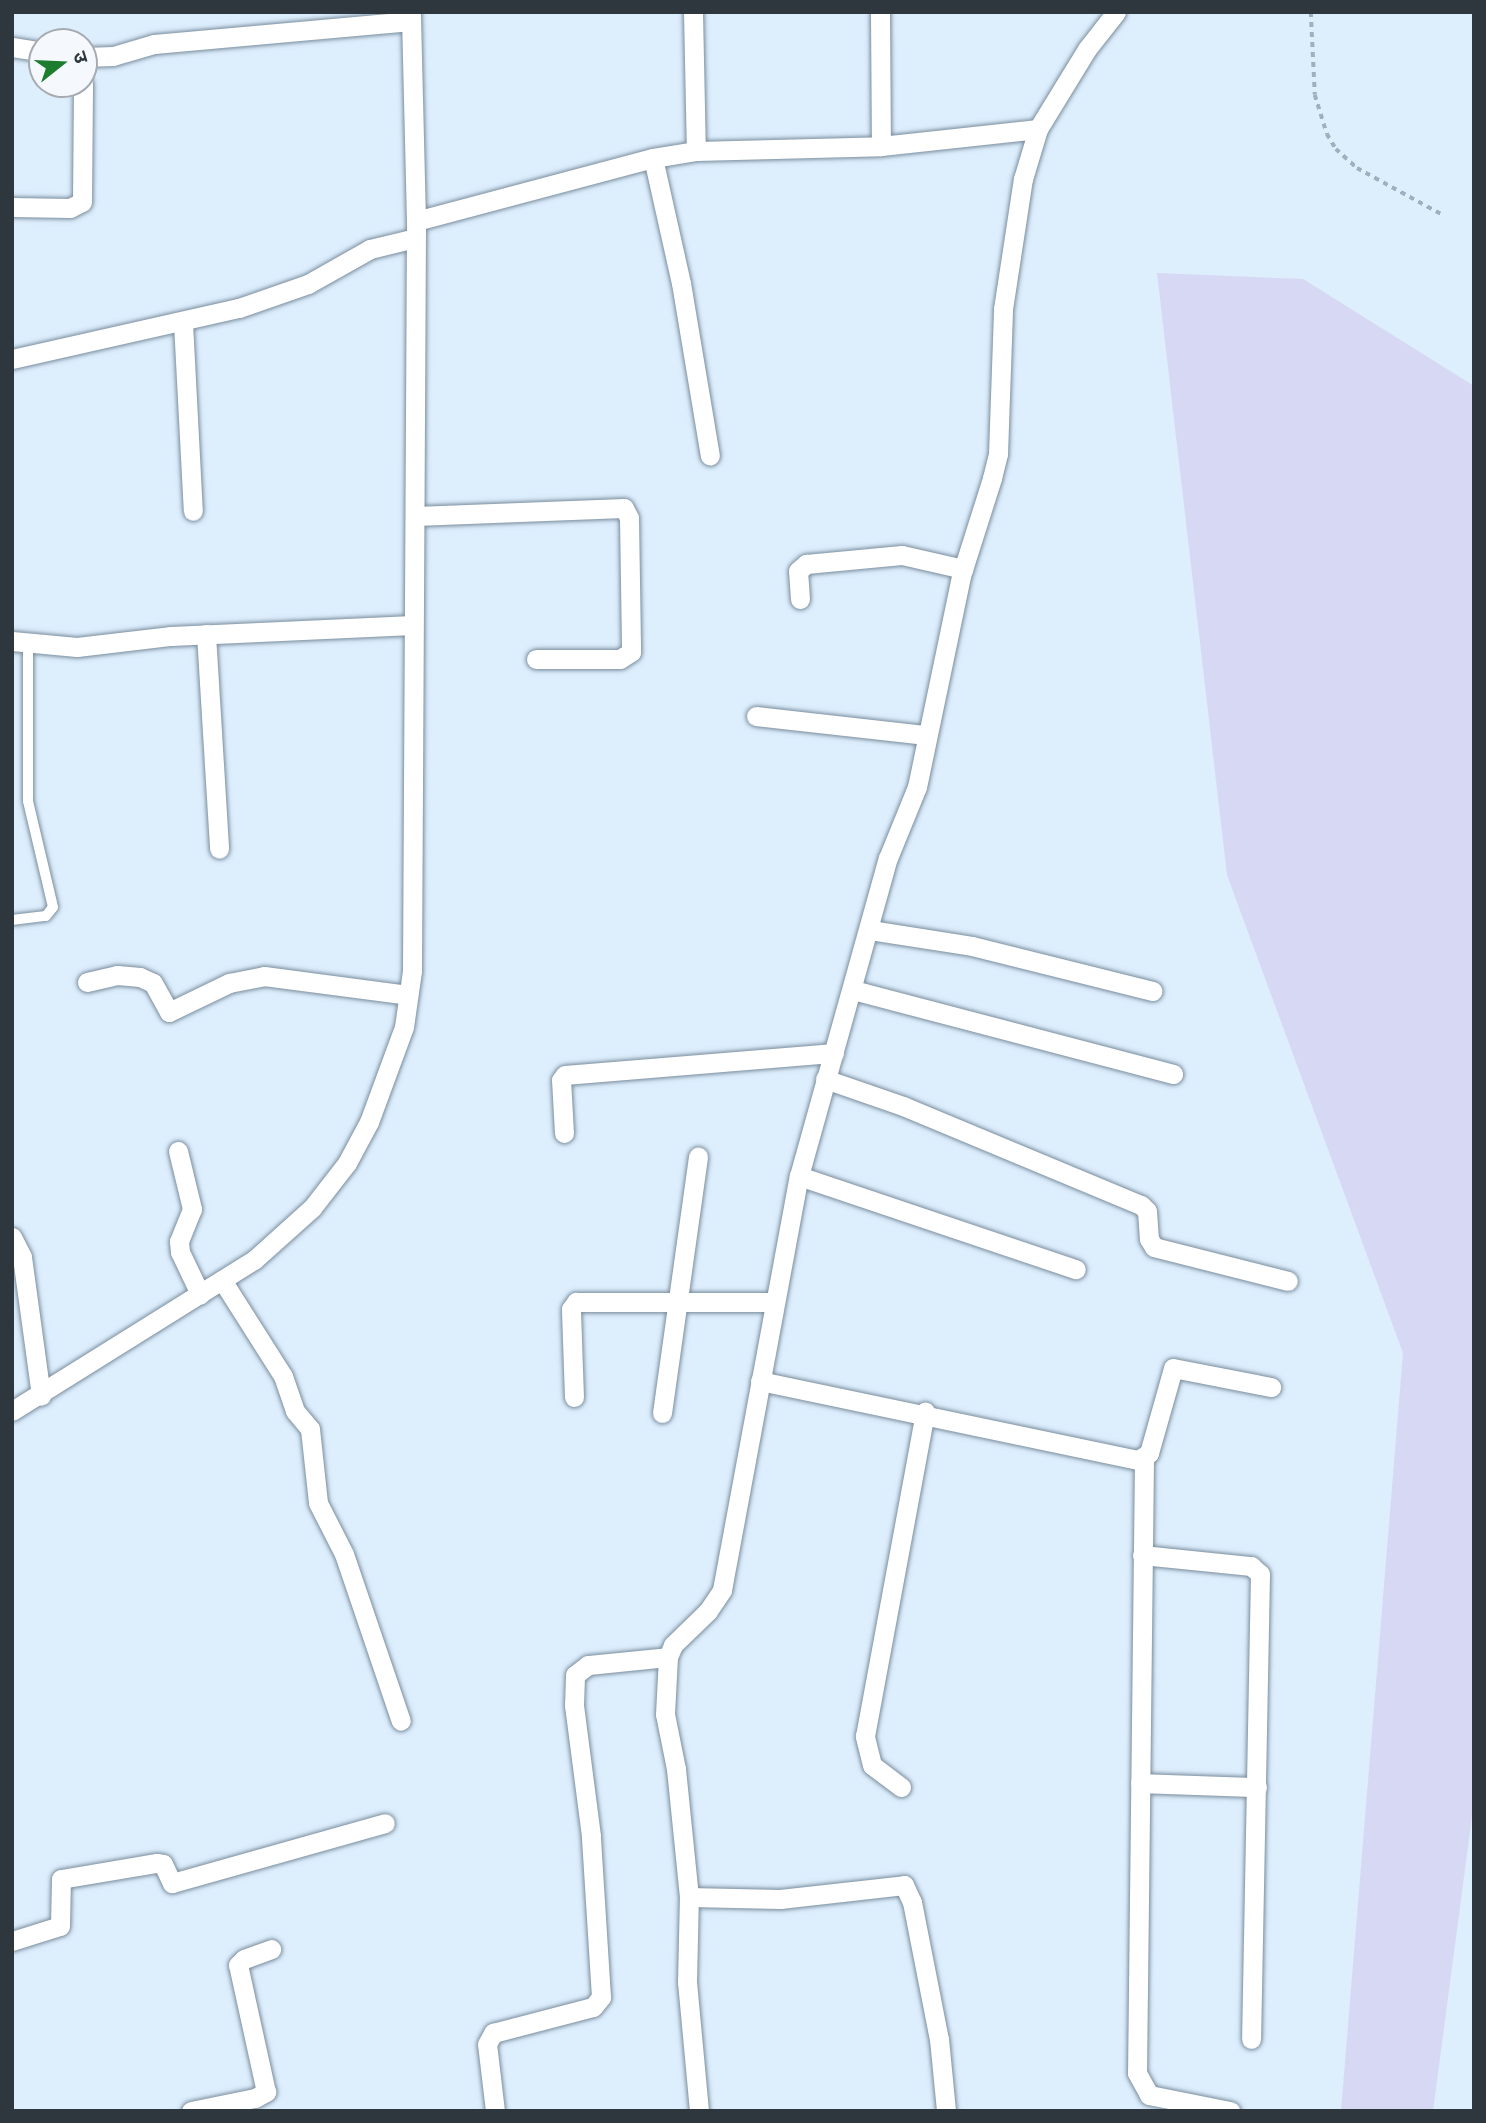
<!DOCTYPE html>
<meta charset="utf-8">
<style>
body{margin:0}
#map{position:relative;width:1486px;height:2123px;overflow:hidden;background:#ddeefd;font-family:"Golos Text","Noto Sans Devanagari",sans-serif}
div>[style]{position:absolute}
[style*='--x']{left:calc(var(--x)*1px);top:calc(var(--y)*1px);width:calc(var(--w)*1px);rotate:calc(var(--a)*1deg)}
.green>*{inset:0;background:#d7d8f4}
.path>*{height:3.5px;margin-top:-1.75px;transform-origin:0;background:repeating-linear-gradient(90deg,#a1afbc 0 5px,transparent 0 10px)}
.roads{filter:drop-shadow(0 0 2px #7a8d9d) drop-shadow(0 0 2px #7a8d9d)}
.lane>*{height:10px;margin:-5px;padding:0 5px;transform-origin:5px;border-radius:5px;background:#fff}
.street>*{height:19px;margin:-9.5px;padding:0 9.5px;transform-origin:9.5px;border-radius:9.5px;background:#fff}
span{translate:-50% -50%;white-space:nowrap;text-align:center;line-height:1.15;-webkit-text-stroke:7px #f5f9fd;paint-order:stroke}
.frame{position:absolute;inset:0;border:14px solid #2f373e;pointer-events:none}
.north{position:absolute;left:28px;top:28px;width:70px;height:70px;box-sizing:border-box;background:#f5f9fd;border:2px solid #a6abb1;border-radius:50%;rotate:72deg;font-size:19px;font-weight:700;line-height:28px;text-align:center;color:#2f373e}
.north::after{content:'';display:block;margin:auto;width:24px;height:32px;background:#1c7d2f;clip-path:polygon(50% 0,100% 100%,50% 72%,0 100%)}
</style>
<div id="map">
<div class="green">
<i style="clip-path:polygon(1157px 273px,1303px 279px,1474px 386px,1474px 1801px,1433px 2111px,1341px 2111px,1403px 1353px,1227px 875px)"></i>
</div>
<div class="path">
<i style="--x:1311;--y:12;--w:83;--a:87.2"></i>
<i style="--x:1315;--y:95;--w:41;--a:72.9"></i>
<i style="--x:1327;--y:134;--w:17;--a:59"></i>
<i style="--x:1336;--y:149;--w:28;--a:42"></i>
<i style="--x:1357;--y:168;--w:98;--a:28.7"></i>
</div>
<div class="roads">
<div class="lane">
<i style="--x:12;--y:920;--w:34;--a:-7"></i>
<i style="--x:46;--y:916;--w:11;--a:-52"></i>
<i style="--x:53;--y:907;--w:109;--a:-103.3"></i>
<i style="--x:28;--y:801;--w:158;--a:-90"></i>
</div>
<div class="street">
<i style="--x:693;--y:12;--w:139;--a:88.8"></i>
<i style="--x:880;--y:12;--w:134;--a:89.6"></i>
<i style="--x:12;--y:47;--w:30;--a:9"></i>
<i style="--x:84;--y:57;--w:29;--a:-2"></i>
<i style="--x:113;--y:56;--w:43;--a:-16.3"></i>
<i style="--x:154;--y:44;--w:258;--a:-5.1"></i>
<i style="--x:653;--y:158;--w:128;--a:77.4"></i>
<i style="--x:681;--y:283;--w:175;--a:80.5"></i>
<i style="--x:12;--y:207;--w:58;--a:1"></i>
<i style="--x:70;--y:208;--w:13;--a:-27"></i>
<i style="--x:82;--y:202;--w:118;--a:-89.5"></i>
<i style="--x:416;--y:221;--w:245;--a:-14.9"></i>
<i style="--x:653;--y:158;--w:44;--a:-9.2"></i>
<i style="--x:696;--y:151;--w:185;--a:-1.5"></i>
<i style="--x:881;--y:146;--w:158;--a:-6.2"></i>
<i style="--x:183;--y:323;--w:188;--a:87"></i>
<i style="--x:12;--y:359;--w:233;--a:-12.7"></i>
<i style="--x:239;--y:308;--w:73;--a:-19.2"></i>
<i style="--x:308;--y:284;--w:71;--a:-29.4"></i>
<i style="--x:370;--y:249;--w:46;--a:-13.7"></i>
<i style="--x:415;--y:516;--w:209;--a:-2.2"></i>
<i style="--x:624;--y:508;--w:11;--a:63"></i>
<i style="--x:629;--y:518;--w:134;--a:89.1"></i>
<i style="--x:631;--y:652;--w:13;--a:148"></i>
<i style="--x:620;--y:659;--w:84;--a:180"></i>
<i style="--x:800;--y:599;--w:28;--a:-94"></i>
<i style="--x:798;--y:571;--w:11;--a:-41"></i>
<i style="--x:806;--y:564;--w:96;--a:-5.4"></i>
<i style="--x:902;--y:555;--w:63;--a:12.9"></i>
<i style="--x:206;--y:634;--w:215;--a:86.5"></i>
<i style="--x:12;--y:641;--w:65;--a:5.3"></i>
<i style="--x:77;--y:647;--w:95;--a:-6.7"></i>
<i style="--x:171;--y:636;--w:242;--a:-2.6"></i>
<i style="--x:756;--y:716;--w:171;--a:6.4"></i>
<i style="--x:870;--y:930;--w:103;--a:8.9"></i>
<i style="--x:972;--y:946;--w:186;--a:14"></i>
<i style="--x:87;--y:982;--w:31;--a:-13"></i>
<i style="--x:117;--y:975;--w:23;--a:5"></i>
<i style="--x:140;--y:977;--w:14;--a:25"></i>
<i style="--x:153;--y:983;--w:33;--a:61"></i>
<i style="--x:169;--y:1012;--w:67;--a:-25.8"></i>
<i style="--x:229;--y:983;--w:36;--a:-11"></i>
<i style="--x:264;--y:976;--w:145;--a:7.5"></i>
<i style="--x:853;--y:990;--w:331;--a:14.7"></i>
<i style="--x:825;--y:1079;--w:83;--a:19.1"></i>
<i style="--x:903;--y:1106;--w:258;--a:22.6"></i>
<i style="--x:1141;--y:1205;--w:8;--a:45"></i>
<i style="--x:1147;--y:1211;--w:28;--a:86"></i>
<i style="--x:1149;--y:1239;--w:9;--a:58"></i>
<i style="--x:1154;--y:1247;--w:138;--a:14.2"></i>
<i style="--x:564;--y:1133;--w:53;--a:-93.2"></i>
<i style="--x:561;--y:1080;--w:6;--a:-51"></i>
<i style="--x:565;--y:1075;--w:270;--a:-4.7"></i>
<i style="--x:178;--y:1151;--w:60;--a:76.4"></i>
<i style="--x:192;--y:1209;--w:35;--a:112"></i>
<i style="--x:179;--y:1241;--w:11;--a:85"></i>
<i style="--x:180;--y:1252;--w:47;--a:64.5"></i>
<i style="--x:799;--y:1176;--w:292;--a:18.6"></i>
<i style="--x:12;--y:1237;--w:22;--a:63"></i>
<i style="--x:22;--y:1257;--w:140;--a:82.2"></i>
<i style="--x:222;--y:1280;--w:114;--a:57.6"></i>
<i style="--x:283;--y:1376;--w:37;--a:71"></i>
<i style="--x:295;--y:1411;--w:23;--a:50"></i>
<i style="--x:310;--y:1429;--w:74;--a:83.8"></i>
<i style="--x:318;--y:1503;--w:57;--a:63"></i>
<i style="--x:344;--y:1554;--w:176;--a:71.2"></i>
<i style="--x:760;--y:1381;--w:386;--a:11.8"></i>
<i style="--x:1138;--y:1460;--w:13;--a:-32"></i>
<i style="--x:1149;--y:1453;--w:88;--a:-74.2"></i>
<i style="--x:1173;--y:1368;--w:100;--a:11"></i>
<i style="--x:574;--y:1397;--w:88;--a:-92"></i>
<i style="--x:571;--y:1309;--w:9;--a:-54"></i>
<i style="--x:576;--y:1302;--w:196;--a:0"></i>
<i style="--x:12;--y:1411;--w:285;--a:-32"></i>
<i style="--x:254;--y:1260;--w:78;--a:-41.9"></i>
<i style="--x:312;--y:1208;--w:57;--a:-52.1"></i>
<i style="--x:347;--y:1163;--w:47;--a:-61.8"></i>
<i style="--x:369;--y:1122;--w:101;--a:-69.8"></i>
<i style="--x:404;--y:1027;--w:57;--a:-81.9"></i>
<i style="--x:412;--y:971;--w:750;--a:-89.69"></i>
<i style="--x:416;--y:221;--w:209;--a:-91.4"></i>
<i style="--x:662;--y:1413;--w:259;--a:-82"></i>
<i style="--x:1144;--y:1459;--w:614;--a:90.65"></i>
<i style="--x:1137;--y:2073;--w:25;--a:61"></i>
<i style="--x:1149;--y:2095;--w:83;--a:11.2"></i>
<i style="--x:1142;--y:1555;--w:110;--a:5.8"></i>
<i style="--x:1251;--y:1566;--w:12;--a:42"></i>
<i style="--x:1260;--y:1574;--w:465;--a:91.1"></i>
<i style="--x:1140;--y:1783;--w:117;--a:2"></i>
<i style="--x:901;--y:1787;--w:36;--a:-143"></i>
<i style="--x:872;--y:1765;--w:30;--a:-104"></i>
<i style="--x:865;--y:1736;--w:330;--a:-79.5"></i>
<i style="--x:689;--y:1897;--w:91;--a:1.3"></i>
<i style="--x:780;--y:1899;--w:125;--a:-6.4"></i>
<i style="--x:904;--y:1885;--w:19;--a:65"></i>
<i style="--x:912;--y:1902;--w:140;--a:78.9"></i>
<i style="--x:939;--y:2039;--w:72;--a:84.4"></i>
<i style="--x:12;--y:1941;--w:50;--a:-17.4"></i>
<i style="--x:60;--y:1926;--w:47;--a:-88.8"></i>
<i style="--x:61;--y:1879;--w:97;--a:-9.5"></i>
<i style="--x:157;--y:1863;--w:6;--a:9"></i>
<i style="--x:163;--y:1864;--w:21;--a:65"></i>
<i style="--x:172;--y:1883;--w:221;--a:-15.7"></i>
<i style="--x:191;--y:2111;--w:65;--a:-11.5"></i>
<i style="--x:255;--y:2098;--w:13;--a:-29"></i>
<i style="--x:266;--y:2092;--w:130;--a:-102.4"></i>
<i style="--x:238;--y:1965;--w:8;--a:-45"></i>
<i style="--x:244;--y:1959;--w:29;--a:-20"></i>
<i style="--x:495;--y:2111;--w:67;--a:-96.8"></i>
<i style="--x:487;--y:2044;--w:13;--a:-61"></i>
<i style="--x:493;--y:2033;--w:103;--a:-14.6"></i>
<i style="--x:593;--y:2007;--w:13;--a:-51"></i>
<i style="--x:601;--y:1997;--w:161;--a:-93.6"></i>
<i style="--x:591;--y:1836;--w:132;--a:-97.4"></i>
<i style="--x:574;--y:1705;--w:30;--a:-88"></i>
<i style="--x:575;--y:1675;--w:16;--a:-38"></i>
<i style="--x:588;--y:1665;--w:80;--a:-5.7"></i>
<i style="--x:699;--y:2111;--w:130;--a:-95.3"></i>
<i style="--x:687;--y:1982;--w:85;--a:-88.7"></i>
<i style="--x:689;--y:1897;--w:129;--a:-95.8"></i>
<i style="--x:676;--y:1769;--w:56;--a:-101.3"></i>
<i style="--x:665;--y:1714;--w:57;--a:-87"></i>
<i style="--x:668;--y:1657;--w:13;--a:-67"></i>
<i style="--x:673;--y:1645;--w:49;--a:-44.2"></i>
<i style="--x:708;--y:1611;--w:25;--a:-56"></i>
<i style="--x:722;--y:1590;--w:421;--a:-79.5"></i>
<i style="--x:799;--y:1176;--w:330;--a:-74.4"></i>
<i style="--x:888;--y:858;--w:77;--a:-67.8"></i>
<i style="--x:917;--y:787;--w:216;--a:-78.2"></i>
<i style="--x:961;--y:576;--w:103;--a:-72.4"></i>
<i style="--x:992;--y:478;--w:25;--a:-76"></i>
<i style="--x:998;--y:454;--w:145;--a:-88"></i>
<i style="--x:1003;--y:309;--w:132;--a:-81.3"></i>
<i style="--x:1023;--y:179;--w:52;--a:-73.3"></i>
<i style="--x:1038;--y:129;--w:94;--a:-58.5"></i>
<i style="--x:1087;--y:49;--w:47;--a:-51.9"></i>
</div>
</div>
<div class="frame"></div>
<div class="north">उ</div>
</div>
